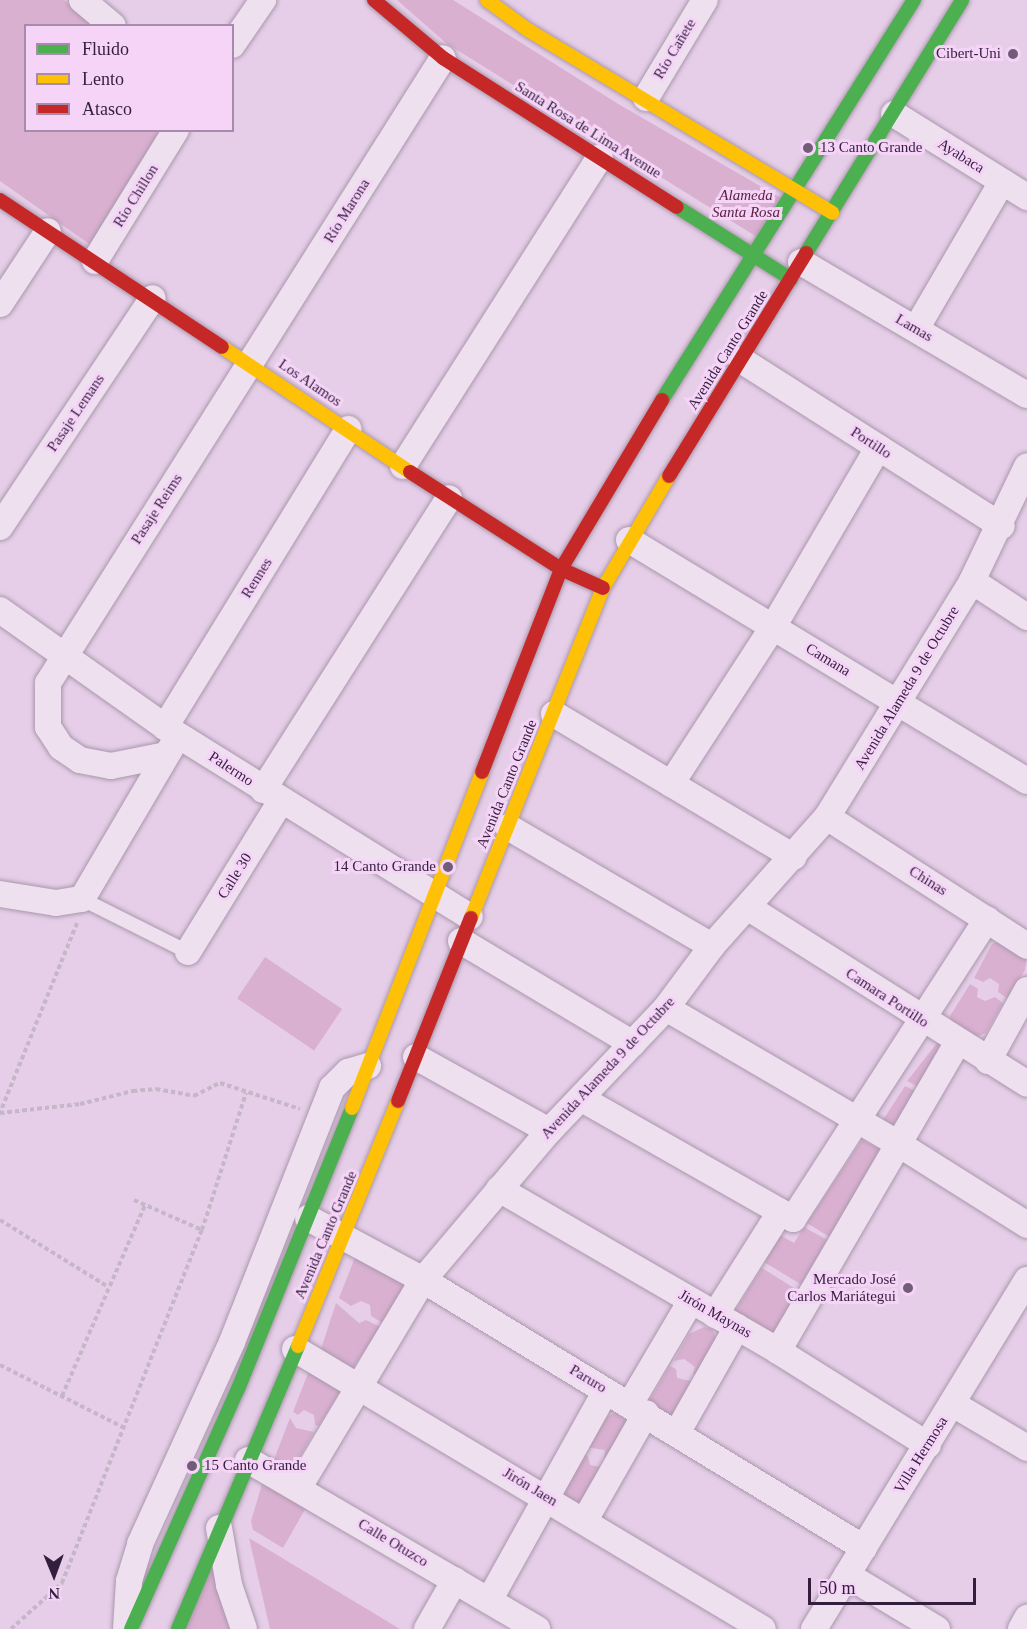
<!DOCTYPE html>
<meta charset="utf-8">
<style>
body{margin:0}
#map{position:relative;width:1027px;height:1629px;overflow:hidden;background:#e6cee8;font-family:Georgia,serif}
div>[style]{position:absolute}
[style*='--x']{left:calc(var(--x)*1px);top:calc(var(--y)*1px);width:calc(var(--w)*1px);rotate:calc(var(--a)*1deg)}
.green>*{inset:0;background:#dab0d1;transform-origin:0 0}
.path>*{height:4px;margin-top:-2px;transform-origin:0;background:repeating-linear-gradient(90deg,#c5b7c7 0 4.5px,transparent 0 7.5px)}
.roads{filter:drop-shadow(0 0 2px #aa97ad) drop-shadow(0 0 2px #aa97ad)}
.lane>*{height:14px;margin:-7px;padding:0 7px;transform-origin:7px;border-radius:7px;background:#eee0ef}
.street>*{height:26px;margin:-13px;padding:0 13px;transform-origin:13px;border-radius:13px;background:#eee0ef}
.fast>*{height:14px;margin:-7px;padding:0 7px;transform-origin:7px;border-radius:7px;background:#4caf50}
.slow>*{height:14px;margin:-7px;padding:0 7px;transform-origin:7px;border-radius:7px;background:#ffc107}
.jam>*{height:14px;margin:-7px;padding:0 7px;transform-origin:7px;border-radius:7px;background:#c62828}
.dots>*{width:16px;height:16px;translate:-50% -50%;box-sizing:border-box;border:3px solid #f5d4f8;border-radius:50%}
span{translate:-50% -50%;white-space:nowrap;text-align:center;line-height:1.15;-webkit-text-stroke:6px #f5d4f8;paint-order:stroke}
.street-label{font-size:15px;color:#331e3d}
.poi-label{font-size:15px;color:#331e3d}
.right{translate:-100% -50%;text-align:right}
.left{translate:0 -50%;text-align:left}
.park-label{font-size:15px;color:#5b2241;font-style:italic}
.legend{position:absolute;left:24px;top:24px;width:210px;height:108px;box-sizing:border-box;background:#f5d4f8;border:2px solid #a78bad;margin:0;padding:8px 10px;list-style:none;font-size:18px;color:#331e3d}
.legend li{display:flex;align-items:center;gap:12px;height:30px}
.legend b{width:30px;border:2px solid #a78bad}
.north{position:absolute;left:24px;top:1545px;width:60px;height:60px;-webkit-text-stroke:4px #f5d4f8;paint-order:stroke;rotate:179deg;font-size:16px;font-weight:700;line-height:24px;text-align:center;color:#331e3d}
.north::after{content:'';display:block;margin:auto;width:21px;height:27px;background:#331e3d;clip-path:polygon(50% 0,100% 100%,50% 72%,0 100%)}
.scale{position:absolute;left:808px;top:1578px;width:168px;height:27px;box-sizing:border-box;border:3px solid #331e3d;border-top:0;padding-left:8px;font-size:18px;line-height:21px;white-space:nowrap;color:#331e3d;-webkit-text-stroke:4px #f5d4f8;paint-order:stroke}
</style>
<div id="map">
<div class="green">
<i style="clip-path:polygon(0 0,64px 0,94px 25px,26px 26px,26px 130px,165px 131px,92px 246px,0 181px)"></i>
<i style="clip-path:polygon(397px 0,453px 0,620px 105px,781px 198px,757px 237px,446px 43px)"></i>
<i style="clip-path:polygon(1000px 941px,1027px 957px,1025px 970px,1007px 998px,998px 992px,999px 984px,990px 978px,983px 982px,974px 978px,992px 944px)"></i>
<i style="left:265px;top:957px;width:93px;height:50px;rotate:34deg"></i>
<i style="clip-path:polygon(970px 984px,978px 989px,977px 997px,985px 1001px,995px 997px,1003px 1003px,986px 1033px,974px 1038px,951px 1021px,950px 1016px)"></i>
<i style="clip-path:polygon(937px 1043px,942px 1048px,921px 1088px,907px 1081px)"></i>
<i style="clip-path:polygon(905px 1086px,919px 1093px,894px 1130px,882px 1124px,883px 1120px)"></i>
<i style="clip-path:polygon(862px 1140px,882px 1150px,831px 1238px,807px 1223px)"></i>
<i style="clip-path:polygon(804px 1227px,829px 1241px,802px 1285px,764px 1262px,780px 1235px,794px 1243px)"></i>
<i style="clip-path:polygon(356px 1255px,407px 1284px,383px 1323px,371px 1316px,370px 1305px,361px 1301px,351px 1306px,339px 1298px)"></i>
<i style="left:762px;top:1268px;width:44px;height:54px;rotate:32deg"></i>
<i style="clip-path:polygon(336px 1303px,359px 1323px,366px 1320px,380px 1327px,353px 1368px,321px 1349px)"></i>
<i style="clip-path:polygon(704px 1327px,712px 1329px,718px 1342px,699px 1377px,693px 1374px,695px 1367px,684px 1359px,674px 1361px,689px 1334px)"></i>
<i style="clip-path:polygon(670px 1366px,676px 1369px,677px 1378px,696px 1382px,671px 1417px,651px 1407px,650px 1400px)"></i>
<i style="clip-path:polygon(310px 1368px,343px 1386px,319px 1426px,315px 1425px,314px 1415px,304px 1410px,298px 1415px,293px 1412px)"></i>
<i style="clip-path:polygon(616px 1413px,627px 1422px,610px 1464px,604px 1460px,605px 1450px,585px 1447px,602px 1418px)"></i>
<i style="clip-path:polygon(290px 1418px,296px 1428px,314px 1432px,291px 1472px,273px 1462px)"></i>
<i style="clip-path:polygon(581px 1452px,588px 1456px,590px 1465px,607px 1468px,584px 1502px,577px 1503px,564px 1496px,563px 1489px)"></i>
<i style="clip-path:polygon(263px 1481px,307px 1506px,283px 1548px,253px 1530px,251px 1521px)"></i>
<i style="clip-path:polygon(249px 1538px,400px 1629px,270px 1629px)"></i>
<i style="clip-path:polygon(218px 1550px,238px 1629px,184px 1629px)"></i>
</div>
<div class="path">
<i style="--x:77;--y:923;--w:205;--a:112.1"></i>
<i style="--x:0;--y:1113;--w:81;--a:-6.4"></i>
<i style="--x:80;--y:1104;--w:55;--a:-13.8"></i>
<i style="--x:133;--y:1091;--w:23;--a:-5"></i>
<i style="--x:156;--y:1089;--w:39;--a:10"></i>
<i style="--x:194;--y:1096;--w:29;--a:-27"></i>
<i style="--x:220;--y:1083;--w:84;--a:18"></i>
<i style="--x:134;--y:1200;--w:74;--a:23.8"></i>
<i style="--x:0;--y:1220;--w:126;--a:31.7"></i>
<i style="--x:0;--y:1365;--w:138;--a:26.8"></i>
<i style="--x:62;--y:1396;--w:208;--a:-66.5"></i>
<i style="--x:11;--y:1629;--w:69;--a:-42"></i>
<i style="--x:62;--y:1583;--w:380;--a:-68.4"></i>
<i style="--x:202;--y:1230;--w:144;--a:-72.2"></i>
</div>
<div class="roads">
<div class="lane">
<i style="--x:82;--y:899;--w:119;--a:26.6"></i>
</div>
<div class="street">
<i style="--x:82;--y:0;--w:40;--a:40"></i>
<i style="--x:232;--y:45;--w:55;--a:-55.4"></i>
<i style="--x:646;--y:98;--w:114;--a:-59"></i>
<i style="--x:894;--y:114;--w:157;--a:32"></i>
<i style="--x:95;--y:261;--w:154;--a:-58.3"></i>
<i style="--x:801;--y:262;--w:262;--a:30.5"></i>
<i style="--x:0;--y:304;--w:87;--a:-56.7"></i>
<i style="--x:916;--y:329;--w:170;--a:-59.7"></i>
<i style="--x:741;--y:360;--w:309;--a:32.5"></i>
<i style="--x:403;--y:466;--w:366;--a:-57.5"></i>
<i style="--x:0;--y:527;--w:275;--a:-56.3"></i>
<i style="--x:629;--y:540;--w:465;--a:31.2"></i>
<i style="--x:972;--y:581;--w:66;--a:33.2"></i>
<i style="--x:0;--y:610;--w:202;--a:35.3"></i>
<i style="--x:165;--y:727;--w:359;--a:31.9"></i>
<i style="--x:554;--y:714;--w:279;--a:30.8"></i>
<i style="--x:165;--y:727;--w:350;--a:-58.4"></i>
<i style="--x:166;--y:755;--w:56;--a:168.7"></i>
<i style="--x:111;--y:766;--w:32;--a:-169"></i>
<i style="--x:80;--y:760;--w:23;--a:-146"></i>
<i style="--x:61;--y:747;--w:24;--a:-123"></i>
<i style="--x:48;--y:727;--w:44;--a:-90"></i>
<i style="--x:48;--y:683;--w:739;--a:-57.71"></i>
<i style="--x:671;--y:784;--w:187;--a:-57"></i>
<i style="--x:773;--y:627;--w:208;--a:-59.6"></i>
<i style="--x:263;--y:790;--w:346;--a:-57.5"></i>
<i style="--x:827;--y:817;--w:238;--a:32.8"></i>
<i style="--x:508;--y:827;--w:236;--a:30.3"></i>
<i style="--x:0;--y:894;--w:57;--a:9.1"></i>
<i style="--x:56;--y:903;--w:26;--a:-9"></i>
<i style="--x:82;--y:899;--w:175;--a:-59.5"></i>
<i style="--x:749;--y:908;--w:329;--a:32.3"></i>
<i style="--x:461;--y:941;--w:200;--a:30.9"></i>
<i style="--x:188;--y:952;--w:177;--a:-58.4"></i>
<i style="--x:666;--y:1008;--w:268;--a:30.3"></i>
<i style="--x:897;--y:1143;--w:154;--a:32.2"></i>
<i style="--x:416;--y:1057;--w:152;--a:29.1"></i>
<i style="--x:988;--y:1061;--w:81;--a:-61.2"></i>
<i style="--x:582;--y:1099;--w:243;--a:29.6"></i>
<i style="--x:793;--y:1219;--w:357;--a:-57.1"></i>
<i style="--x:499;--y:1189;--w:323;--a:30.1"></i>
<i style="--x:778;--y:1351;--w:177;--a:32.1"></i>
<i style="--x:308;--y:1218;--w:131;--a:28.3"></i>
<i style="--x:423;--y:1280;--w:516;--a:31.29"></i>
<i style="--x:715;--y:1315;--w:122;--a:-57.7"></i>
<i style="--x:295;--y:1349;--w:545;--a:30.89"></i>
<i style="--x:778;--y:1351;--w:355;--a:-59.8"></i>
<i style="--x:630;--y:1404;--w:120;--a:-59.4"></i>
<i style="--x:953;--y:1404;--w:86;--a:30.7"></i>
<i style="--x:677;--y:1433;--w:122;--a:-60.5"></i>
<i style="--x:248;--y:1460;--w:335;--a:30.3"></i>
<i style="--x:299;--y:1487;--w:241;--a:-59.1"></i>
<i style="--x:423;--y:1280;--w:195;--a:-49.8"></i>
<i style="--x:549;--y:1131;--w:170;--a:-46.4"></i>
<i style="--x:666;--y:1008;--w:77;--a:-53.4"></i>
<i style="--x:712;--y:946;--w:173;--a:-48.3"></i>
<i style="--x:827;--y:817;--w:277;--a:-58.4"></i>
<i style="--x:972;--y:581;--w:127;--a:-64.4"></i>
<i style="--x:585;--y:1520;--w:123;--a:-60.3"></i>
<i style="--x:219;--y:1528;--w:58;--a:80"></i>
<i style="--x:229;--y:1585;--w:46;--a:71.2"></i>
<i style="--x:847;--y:1575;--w:105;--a:31"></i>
<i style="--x:490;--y:1599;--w:238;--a:-60.9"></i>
<i style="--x:126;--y:1629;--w:48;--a:-86.4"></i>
<i style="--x:129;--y:1581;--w:39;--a:-73"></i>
<i style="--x:140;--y:1544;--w:222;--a:-65.5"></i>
<i style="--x:232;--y:1342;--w:273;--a:-68.5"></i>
<i style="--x:332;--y:1088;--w:23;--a:-45"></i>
<i style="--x:348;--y:1072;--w:21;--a:-17"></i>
<i style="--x:427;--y:1629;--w:56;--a:-60.3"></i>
<i style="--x:814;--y:1629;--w:409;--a:-58.6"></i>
<i style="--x:1021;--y:1629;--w:13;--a:-61"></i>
</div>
<div class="fast">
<i style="--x:677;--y:207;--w:135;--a:32.3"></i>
<i style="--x:806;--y:253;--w:297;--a:-58.3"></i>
<i style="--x:662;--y:400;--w:473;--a:-57.8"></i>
<i style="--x:131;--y:1629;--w:263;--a:-66"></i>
<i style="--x:238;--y:1389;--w:303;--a:-67.9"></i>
<i style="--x:178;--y:1629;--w:307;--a:-67"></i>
</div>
<div class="slow">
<i style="--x:487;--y:0;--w:51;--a:36.2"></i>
<i style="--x:528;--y:30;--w:355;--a:31"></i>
<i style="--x:222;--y:347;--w:226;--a:33.6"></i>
<i style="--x:471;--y:918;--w:355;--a:-68.2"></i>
<i style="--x:603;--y:588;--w:130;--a:-59.5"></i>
<i style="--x:352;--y:1108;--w:360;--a:-68.8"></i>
<i style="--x:298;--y:1346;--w:265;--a:-67.8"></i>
</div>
<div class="jam">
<i style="--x:374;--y:0;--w:90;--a:40"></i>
<i style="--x:443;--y:58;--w:277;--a:32.5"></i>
<i style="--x:0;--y:200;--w:266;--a:33.5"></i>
<i style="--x:410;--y:472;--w:179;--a:32.7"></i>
<i style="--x:561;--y:569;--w:46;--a:24.3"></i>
<i style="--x:669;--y:476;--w:262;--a:-58.4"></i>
<i style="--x:482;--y:772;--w:218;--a:-68.7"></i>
<i style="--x:561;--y:569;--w:197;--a:-59.1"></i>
<i style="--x:398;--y:1101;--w:197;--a:-68.3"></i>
</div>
</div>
<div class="dots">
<i style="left:1013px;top:54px;background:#725c79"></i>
<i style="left:808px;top:148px;background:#725c79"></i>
<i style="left:448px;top:867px;background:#725c79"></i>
<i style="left:908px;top:1288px;background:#725c79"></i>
<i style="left:192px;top:1466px;background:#725c79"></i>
</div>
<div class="street-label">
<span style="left:675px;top:49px;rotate:-59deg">Río Cañete</span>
<span style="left:588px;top:130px;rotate:32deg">Santa Rosa de Lima Avenue</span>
<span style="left:961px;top:156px;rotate:32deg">Ayabaca</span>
<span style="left:136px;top:196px;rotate:-58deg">Río Chillon</span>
<span style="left:347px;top:211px;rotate:-58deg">Río Marona</span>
<span style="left:914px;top:328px;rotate:30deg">Lamas</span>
<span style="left:728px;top:350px;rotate:-58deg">Avenida Canto Grande</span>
<span style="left:310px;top:383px;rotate:34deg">Los Alamos</span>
<span style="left:76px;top:413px;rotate:-56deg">Pasaje Lemans</span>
<span style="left:871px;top:443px;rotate:33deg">Portillo</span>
<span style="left:157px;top:509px;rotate:-57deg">Pasaje Reims</span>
<span style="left:257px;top:578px;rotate:-58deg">Rennes</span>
<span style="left:828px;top:660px;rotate:31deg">Camana</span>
<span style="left:907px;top:688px;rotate:-59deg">Avenida Alameda 9 de Octubre</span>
<span style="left:231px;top:769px;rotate:33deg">Palermo</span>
<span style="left:507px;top:784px;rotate:-68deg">Avenida Canto Grande</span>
<span style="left:235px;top:876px;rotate:-58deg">Calle 30</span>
<span style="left:928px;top:881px;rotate:32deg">Chinas</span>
<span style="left:887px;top:998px;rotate:33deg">Camara Portillo</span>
<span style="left:608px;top:1068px;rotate:-47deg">Avenida Alameda 9 de Octubre</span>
<span style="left:326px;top:1235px;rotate:-67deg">Avenida Canto Grande</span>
<span style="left:715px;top:1314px;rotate:30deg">Jirón Maynas</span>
<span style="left:588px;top:1379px;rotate:31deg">Paruro</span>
<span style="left:921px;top:1455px;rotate:-58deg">Villa Hermosa</span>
<span style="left:530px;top:1487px;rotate:31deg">Jirón Jaen</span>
<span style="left:393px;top:1543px;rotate:31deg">Calle Otuzco</span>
</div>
<div class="poi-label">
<span class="right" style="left:1001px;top:54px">Cibert-Uni</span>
<span class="left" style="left:820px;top:148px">13 Canto Grande</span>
<span class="right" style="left:436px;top:867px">14 Canto Grande</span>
<span class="right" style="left:896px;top:1288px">Mercado José<br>Carlos Mariátegui</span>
<span class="left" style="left:204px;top:1466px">15 Canto Grande</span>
</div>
<div class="park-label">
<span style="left:746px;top:204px">Alameda<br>Santa Rosa</span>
</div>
<ul class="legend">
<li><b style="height:8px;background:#4caf50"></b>Fluido</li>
<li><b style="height:8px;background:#ffc107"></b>Lento</li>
<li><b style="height:8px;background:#c62828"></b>Atasco</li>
</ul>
<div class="north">N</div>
<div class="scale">50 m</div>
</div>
